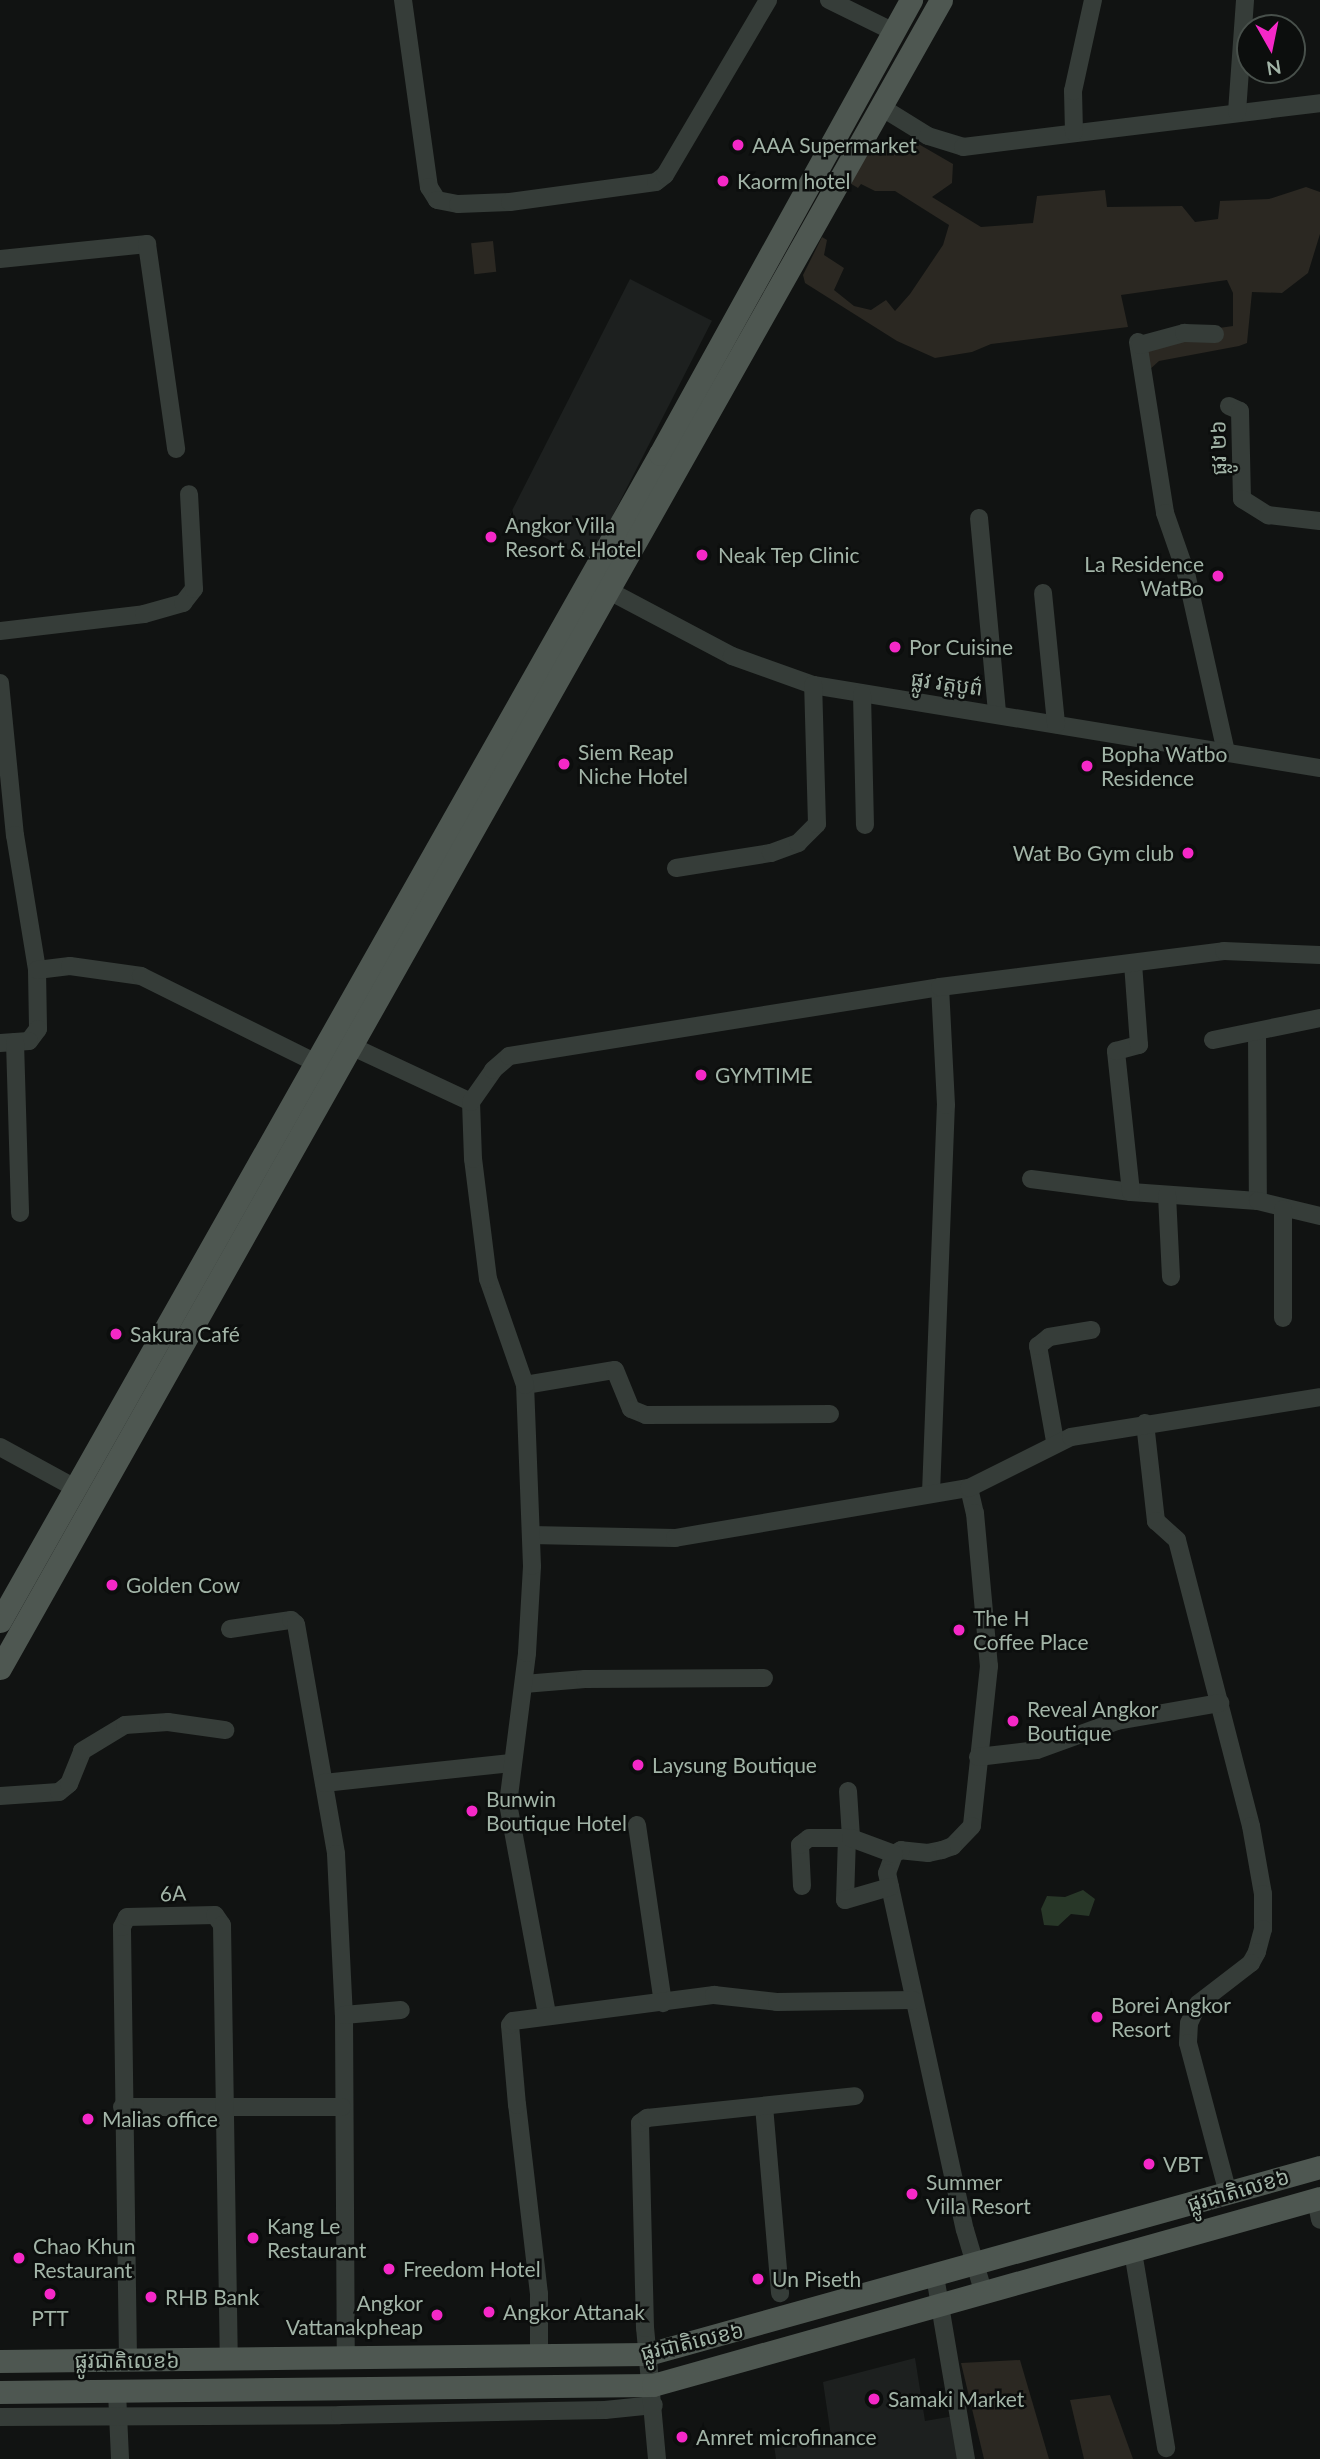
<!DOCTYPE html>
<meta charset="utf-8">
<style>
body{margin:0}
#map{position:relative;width:1320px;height:2459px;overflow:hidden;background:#111312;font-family:Lato,"Noto Sans Khmer",sans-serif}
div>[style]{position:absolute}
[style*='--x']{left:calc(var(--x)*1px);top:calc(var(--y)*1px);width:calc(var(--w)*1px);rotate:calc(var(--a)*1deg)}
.built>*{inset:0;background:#1d201f;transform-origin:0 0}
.green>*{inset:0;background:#2b2822;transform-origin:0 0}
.water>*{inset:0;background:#283728}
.minor>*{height:18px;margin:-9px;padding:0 9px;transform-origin:9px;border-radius:9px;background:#363d39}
.major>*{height:23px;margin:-11.5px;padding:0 11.5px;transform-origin:11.5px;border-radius:11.5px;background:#4e5751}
.dots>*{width:19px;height:19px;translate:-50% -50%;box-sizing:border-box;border:4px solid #0c0e0d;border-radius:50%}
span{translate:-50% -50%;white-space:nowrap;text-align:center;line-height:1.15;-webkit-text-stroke:5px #0c0e0d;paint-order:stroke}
.poi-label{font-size:21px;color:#a2b4a7}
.left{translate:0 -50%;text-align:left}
.right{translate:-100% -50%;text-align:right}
.street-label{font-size:21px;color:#a2b4a7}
.north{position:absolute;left:1236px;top:14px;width:70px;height:70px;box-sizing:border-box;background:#0c0e0d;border:2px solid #48504b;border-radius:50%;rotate:171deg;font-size:19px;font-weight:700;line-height:28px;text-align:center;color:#a2b4a7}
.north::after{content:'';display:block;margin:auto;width:24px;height:32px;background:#f528c7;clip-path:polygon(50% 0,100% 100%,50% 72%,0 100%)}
</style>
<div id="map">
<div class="built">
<i style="left:630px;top:279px;width:92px;height:269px;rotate:27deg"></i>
<i style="clip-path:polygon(915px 2358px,925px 2421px,954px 2416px,961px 2459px,776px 2459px,774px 2445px,831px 2436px,823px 2382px)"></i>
</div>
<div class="green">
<i style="clip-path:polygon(895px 140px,915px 142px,953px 164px,952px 183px,932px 197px,981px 227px,1033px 223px,1037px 196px,1105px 190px,1107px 207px,1182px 206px,1195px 222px,1218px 219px,1220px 201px,1269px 199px,1306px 187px,1320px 192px,1320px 234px,1308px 273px,1282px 293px,1252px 292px,1247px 343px,1239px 346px,1159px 361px,1148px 371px,1142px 339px,1233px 326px,1233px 293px,1227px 280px,1121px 295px,1128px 327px,991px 344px,972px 352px,935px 358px,897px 341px,805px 283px,803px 275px,822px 237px,827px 240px,824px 255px,844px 268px,834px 290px,854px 306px,871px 310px,886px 300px,895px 311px,910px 294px,943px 245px,949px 225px,895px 191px,875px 191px,861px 184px,858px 188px,843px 179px,857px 152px,873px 151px)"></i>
<i style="left:493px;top:241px;width:31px;height:22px;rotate:84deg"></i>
<i style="clip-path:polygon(1020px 2360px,1049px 2459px,984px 2459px,961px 2363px)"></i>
<i style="clip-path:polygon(1110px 2395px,1133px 2459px,1084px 2459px,1070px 2400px)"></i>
</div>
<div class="water">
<i style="clip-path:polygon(1083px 1890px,1095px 1899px,1089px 1916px,1071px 1914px,1058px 1926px,1044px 1925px,1041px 1909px,1047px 1896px,1065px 1897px)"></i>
</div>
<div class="minor">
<i style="--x:403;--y:0;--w:189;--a:82.1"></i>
<i style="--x:429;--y:187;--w:15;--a:58"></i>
<i style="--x:437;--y:200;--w:21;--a:11"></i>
<i style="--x:458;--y:204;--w:52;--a:-2.2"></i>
<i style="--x:510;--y:202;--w:147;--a:-7.8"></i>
<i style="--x:656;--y:182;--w:11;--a:-38"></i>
<i style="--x:665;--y:175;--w:203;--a:-59.5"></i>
<i style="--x:829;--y:0;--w:72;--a:26.2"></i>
<i style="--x:881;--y:107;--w:55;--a:31.7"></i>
<i style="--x:928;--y:136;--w:37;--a:17"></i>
<i style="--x:963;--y:147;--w:360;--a:-7"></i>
<i style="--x:1237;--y:112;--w:112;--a:-85.9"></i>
<i style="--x:1074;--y:132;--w:41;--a:-91.4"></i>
<i style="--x:1073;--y:91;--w:93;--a:-77.6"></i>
<i style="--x:0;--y:259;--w:148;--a:-5.8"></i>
<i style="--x:147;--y:244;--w:207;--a:81.9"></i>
<i style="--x:1138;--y:342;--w:173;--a:81"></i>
<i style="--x:1165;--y:513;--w:64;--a:70.7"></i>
<i style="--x:1186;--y:573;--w:183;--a:77.4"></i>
<i style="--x:1140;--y:345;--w:46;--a:-15.3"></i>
<i style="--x:1184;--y:333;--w:31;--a:2"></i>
<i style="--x:1229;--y:406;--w:12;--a:24"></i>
<i style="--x:1240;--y:411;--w:88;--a:88.7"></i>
<i style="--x:1242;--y:499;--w:31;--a:32"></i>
<i style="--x:1268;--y:515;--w:52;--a:6.6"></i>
<i style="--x:979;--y:518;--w:196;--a:84.7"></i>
<i style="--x:598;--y:585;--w:152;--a:27.9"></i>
<i style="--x:732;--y:656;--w:86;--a:19.7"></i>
<i style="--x:813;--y:685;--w:514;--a:9.3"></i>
<i style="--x:1043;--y:593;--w:132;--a:84.3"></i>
<i style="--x:0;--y:631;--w:145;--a:-6.7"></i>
<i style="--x:144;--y:614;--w:41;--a:-15.8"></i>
<i style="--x:183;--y:603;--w:18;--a:-52"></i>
<i style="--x:194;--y:589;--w:95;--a:-93"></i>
<i style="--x:0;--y:683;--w:153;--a:84.4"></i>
<i style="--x:15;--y:835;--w:137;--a:80.7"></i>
<i style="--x:37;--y:970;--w:59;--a:89"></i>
<i style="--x:38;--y:1029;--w:15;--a:127"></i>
<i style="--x:29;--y:1041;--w:29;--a:176"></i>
<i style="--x:862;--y:694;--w:131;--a:88.7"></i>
<i style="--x:676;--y:868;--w:96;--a:-9"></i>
<i style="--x:771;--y:853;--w:29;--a:-20"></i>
<i style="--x:798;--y:843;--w:27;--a:-45"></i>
<i style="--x:817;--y:824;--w:139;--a:-91.6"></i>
<i style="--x:37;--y:970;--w:33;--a:-7"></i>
<i style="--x:70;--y:966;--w:72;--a:8"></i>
<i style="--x:141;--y:976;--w:207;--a:26.4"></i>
<i style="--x:1257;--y:1032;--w:169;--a:89.7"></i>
<i style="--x:1213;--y:1040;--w:109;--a:-11.6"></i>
<i style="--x:15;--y:1042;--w:171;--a:88.3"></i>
<i style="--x:351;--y:1046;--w:132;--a:25"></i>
<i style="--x:1031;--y:1179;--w:101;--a:7.4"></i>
<i style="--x:1131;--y:1192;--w:127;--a:4.1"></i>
<i style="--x:1258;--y:1201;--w:64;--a:13.6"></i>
<i style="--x:1131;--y:1192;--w:142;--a:-96.1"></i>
<i style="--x:1116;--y:1051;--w:24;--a:-15"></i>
<i style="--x:1139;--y:1045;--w:81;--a:-94.2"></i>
<i style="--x:1167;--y:1195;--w:82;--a:87.2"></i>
<i style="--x:1283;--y:1209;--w:109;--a:90"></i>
<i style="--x:525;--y:1385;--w:91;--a:-9.5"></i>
<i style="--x:615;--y:1370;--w:42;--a:67.7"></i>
<i style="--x:631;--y:1409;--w:16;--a:22"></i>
<i style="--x:646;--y:1415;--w:184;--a:-0.3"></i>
<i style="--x:1145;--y:1423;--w:99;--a:83.6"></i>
<i style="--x:1156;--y:1521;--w:28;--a:42"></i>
<i style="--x:1177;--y:1540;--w:295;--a:75.5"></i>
<i style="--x:1251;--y:1826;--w:69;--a:80"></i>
<i style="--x:1263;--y:1894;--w:35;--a:90"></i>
<i style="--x:1263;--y:1929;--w:24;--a:105"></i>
<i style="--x:1257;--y:1952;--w:13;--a:119"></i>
<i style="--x:1251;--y:1963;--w:67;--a:142.3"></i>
<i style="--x:1198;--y:2004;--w:21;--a:115"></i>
<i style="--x:1189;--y:2023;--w:20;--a:93"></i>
<i style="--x:1188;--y:2043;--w:155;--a:75.1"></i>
<i style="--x:1055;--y:1441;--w:97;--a:-100.1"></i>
<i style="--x:1038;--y:1346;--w:14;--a:-39"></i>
<i style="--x:1049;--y:1337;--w:43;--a:-9.5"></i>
<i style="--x:0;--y:1447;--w:88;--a:28.6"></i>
<i style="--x:969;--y:1488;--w:26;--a:77"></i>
<i style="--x:975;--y:1513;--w:154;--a:84.8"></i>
<i style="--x:989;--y:1666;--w:161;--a:96.1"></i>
<i style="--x:972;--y:1826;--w:28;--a:134"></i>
<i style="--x:953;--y:1846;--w:12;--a:160"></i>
<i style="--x:942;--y:1850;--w:14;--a:168"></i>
<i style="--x:928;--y:1853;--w:27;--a:-174"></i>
<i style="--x:901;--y:1850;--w:8;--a:150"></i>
<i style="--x:894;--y:1854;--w:20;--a:110"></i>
<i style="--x:887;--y:1873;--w:365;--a:77.7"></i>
<i style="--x:965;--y:2230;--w:67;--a:73.5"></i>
<i style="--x:931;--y:1493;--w:388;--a:-87.8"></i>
<i style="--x:946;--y:1105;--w:118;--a:-92.9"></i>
<i style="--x:531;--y:1535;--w:144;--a:1.2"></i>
<i style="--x:675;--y:1538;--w:298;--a:-9.7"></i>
<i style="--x:969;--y:1488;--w:114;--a:-26.6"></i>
<i style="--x:1071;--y:1437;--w:252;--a:-9.1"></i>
<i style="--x:230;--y:1629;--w:62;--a:-8.4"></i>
<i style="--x:291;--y:1620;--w:6;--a:39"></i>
<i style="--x:296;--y:1624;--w:233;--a:80.1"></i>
<i style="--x:336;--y:1854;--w:161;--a:87.2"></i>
<i style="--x:344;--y:2015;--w:344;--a:89.7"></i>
<i style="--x:524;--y:1684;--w:61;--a:-4.7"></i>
<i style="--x:585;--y:1679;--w:179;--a:-0.3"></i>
<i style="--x:978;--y:1757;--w:59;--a:-6.8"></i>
<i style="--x:1037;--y:1750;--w:85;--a:-19.9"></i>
<i style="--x:1117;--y:1721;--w:105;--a:-9.9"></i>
<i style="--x:324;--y:1783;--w:189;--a:-6.1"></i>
<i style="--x:848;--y:1791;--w:47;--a:86.3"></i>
<i style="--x:0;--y:1796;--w:59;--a:-3.9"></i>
<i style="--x:59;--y:1792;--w:13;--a:-39"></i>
<i style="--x:69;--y:1784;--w:35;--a:-68"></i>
<i style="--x:82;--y:1751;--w:50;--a:-31.2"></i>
<i style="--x:125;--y:1725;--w:43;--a:-4"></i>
<i style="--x:168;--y:1722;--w:58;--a:8"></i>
<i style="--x:637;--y:1825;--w:180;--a:81.7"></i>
<i style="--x:847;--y:1837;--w:63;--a:91.8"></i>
<i style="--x:845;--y:1900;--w:47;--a:-16.1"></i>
<i style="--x:802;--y:1886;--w:41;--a:-92.8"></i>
<i style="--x:800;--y:1845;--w:11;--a:-38"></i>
<i style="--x:809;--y:1838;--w:42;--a:0"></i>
<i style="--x:851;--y:1838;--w:46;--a:20.4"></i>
<i style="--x:547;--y:2014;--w:214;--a:-100.5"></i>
<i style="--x:508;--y:1804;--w:152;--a:-82.8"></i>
<i style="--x:527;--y:1653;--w:87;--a:-86.7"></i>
<i style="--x:532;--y:1566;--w:181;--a:-92.2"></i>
<i style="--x:525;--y:1385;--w:112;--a:-109.2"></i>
<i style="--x:488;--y:1279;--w:121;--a:-97.1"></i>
<i style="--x:473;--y:1159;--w:57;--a:-92"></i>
<i style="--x:471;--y:1102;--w:39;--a:-55"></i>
<i style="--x:493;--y:1070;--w:21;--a:-41"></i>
<i style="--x:509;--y:1056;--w:436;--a:-9.1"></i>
<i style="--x:940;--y:987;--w:286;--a:-7.2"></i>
<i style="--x:1224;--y:951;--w:96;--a:2.4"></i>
<i style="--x:344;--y:2015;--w:57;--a:-5"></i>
<i style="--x:764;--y:2106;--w:188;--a:85.1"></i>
<i style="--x:122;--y:2107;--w:220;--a:0"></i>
<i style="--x:1316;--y:2199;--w:21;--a:79"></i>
<i style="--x:1133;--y:2252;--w:199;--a:80.4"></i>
<i style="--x:935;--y:2276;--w:186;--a:80.4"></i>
<i style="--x:539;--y:2358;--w:64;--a:-90"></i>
<i style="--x:539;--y:2294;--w:190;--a:-96.6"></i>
<i style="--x:517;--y:2105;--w:80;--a:-95"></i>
<i style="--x:510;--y:2025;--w:5;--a:-53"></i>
<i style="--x:513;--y:2021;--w:203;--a:-7.4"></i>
<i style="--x:714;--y:1995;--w:63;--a:6.3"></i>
<i style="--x:777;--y:2002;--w:136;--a:-0.8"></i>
<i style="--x:128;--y:2360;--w:433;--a:-90.8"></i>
<i style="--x:122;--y:1927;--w:11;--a:-63"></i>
<i style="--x:127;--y:1917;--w:88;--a:-1.3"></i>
<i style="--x:215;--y:1915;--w:12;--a:55"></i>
<i style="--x:222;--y:1925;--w:435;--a:89.1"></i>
<i style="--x:117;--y:2392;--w:67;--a:87.4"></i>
<i style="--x:0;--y:2417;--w:340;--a:-0.3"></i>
<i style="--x:340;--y:2415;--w:265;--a:-1.1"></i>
<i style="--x:605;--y:2410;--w:49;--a:-5.8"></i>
<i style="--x:657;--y:2459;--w:132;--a:-95.2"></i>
<i style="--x:645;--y:2328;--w:205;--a:-91.4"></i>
<i style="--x:640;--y:2123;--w:9;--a:-36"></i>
<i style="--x:647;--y:2118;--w:209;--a:-6"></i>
</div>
<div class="major">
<i style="--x:0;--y:1621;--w:1341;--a:-60.51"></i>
<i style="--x:660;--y:454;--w:519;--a:-61.06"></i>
<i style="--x:0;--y:1668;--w:1915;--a:-60.57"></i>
<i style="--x:0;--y:2361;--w:648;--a:-0.62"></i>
<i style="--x:648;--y:2354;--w:698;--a:-15.55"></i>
<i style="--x:0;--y:2392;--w:653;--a:-0.61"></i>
<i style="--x:653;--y:2385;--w:693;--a:-15.66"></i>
</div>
<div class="dots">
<i style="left:738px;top:145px;background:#f528c7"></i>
<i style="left:723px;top:181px;background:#f528c7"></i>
<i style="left:491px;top:537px;background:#f528c7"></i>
<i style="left:702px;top:555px;background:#f528c7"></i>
<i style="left:1218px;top:576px;background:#f528c7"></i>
<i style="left:895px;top:647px;background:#f528c7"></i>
<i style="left:564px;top:764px;background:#f528c7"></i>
<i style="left:1087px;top:766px;background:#f528c7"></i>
<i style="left:1188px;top:853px;background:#f528c7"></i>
<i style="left:701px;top:1075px;background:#f528c7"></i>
<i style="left:116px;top:1334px;background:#f528c7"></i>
<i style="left:112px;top:1585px;background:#f528c7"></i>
<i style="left:959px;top:1630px;background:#f528c7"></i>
<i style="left:1013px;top:1721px;background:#f528c7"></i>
<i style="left:638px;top:1765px;background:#f528c7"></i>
<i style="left:472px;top:1811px;background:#f528c7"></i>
<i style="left:1097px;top:2017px;background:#f528c7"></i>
<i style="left:88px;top:2119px;background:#f528c7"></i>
<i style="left:1149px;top:2164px;background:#f528c7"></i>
<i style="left:912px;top:2194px;background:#f528c7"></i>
<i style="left:253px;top:2238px;background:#f528c7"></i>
<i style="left:19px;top:2258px;background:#f528c7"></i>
<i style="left:389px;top:2269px;background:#f528c7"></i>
<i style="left:758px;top:2279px;background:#f528c7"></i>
<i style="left:50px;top:2294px;background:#f528c7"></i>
<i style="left:151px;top:2297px;background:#f528c7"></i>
<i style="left:489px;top:2312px;background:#f528c7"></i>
<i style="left:437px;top:2315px;background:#f528c7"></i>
<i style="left:874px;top:2399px;background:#f528c7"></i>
<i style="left:682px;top:2437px;background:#f528c7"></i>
</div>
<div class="poi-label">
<span class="left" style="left:752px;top:145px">AAA Supermarket</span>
<span class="left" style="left:737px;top:181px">Kaorm hotel</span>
<span class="left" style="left:505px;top:537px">Angkor Villa<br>Resort &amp; Hotel</span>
<span class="left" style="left:718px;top:555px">Neak Tep Clinic</span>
<span class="right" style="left:1204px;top:576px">La Residence<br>WatBo</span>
<span class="left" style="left:909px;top:647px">Por Cuisine</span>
<span class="left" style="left:578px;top:764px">Siem Reap<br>Niche Hotel</span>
<span class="left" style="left:1101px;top:766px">Bopha Watbo<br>Residence</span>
<span class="right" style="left:1174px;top:853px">Wat Bo Gym club</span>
<span class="left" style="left:715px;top:1075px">GYMTIME</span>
<span class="left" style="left:130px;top:1334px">Sakura Café</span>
<span class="left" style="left:126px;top:1585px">Golden Cow</span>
<span class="left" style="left:973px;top:1630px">The H<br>Coffee Place</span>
<span class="left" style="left:1027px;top:1721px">Reveal Angkor<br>Boutique</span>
<span class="left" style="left:652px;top:1765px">Laysung Boutique</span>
<span class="left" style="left:486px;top:1811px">Bunwin<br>Boutique Hotel</span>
<span class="left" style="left:1111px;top:2017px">Borei Angkor<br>Resort</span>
<span class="left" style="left:102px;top:2119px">Malias office</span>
<span class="left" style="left:1163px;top:2164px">VBT</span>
<span class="left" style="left:926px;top:2194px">Summer<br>Villa Resort</span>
<span class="left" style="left:267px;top:2238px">Kang Le<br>Restaurant</span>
<span class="left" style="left:33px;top:2258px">Chao Khun<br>Restaurant</span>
<span class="left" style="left:403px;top:2269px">Freedom Hotel</span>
<span class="left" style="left:772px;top:2279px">Un Piseth</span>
<span class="left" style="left:165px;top:2297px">RHB Bank</span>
<span class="right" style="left:423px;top:2315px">Angkor<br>Vattanakpheap</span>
<span class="left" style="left:503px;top:2312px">Angkor Attanak</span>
<span style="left:50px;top:2318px">PTT</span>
<span class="left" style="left:888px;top:2399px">Samaki Market</span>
<span class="left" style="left:696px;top:2437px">Amret microfinance</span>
</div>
<div class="street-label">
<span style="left:1218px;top:448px;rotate:-91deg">ផ្លូវ ២៦</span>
<span style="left:947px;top:683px;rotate:8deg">ផ្លូវ វត្តបូព៌</span>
<span style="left:173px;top:1893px;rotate:-2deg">6A</span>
<span style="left:1238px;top:2190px;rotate:-16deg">ផ្លូវជាតិលេខ៦</span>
<span style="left:692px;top:2341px;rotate:-13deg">ផ្លូវជាតិលេខ៦</span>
<span style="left:127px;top:2360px">ផ្លូវជាតិលេខ៦</span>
</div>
<div class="north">N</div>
</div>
